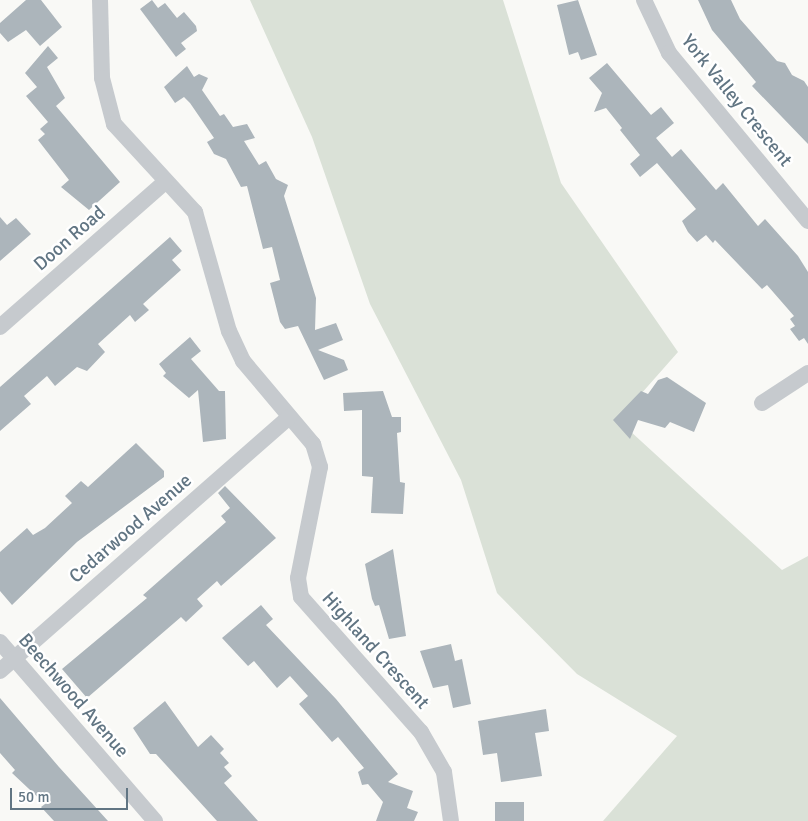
<!DOCTYPE html>
<style>
body{margin:0}
#map{position:relative;width:808px;height:821px;overflow:hidden;background:#f9f9f6;font-family:Signika,sans-serif}
div>[style]{position:absolute}
[style*='--x']{left:calc(var(--x)*1px);top:calc(var(--y)*1px);width:calc(var(--w)*1px);rotate:calc(var(--a)*1deg)}
.green>*{inset:0;background:#dae1d7}
.building>*{inset:0;background:#acb5bb;transform-origin:0 0}
.street>*{height:16px;margin:-8px;padding:0 8px;transform-origin:8px;border-radius:8px;background:#c6cace}
span{translate:-50% -50%;white-space:nowrap;text-align:center;line-height:1.15;-webkit-text-stroke:5px #fff;paint-order:stroke}
.street-label{font-size:19px;color:#617583}
.scale{position:absolute;left:10px;top:788px;width:118px;height:22px;box-sizing:border-box;border:2px solid #617583;border-top:0;padding-left:6px;font-size:15px;line-height:18px;white-space:nowrap;color:#617583;-webkit-text-stroke:4px #fff;paint-order:stroke}
</style>
<div id="map">
<div class="green">
<i style="clip-path:polygon(250px 0,503px 0,561px 183px,678px 352px,618px 420px,782px 570px,808px 556px,808px 821px,603px 821px,677px 736px,577px 674px,497px 593px,461px 480px,370px 304px,312px 137px)"></i>
</div>
<div class="building">
<i style="clip-path:polygon(26px 0,41px 0,62px 27px,40px 46px,26px 30px,8px 42px,0 33px,0 23px)"></i>
<i style="clip-path:polygon(152px 0,158px 8px,165px 3px,177px 18px,184px 12px,196px 26px,197px 31px,181px 43px,186px 49px,176px 57px,140px 9px)"></i>
<i style="clip-path:polygon(578px 0,597px 55px,581px 60px,578px 52px,569px 55px,557px 5px)"></i>
<i style="clip-path:polygon(698px 0,731px 0,740px 19px,777px 61px,785px 63px,792px 75px,804px 81px,808px 87px,808px 144px,752px 86px,756px 82px,712px 30px)"></i>
<i style="clip-path:polygon(48px 46px,58px 58px,47px 67px,65px 98px,56px 106px,120px 182px,89px 210px,61px 187px,69px 180px,38px 140px,45px 134px,40px 129px,48px 122px,26px 96px,37px 87px,25px 73px)"></i>
<i style="clip-path:polygon(607px 63px,651px 115px,661px 107px,674px 123px,656px 138px,672px 157px,681px 149px,716px 190px,723px 183px,758px 226px,765px 219px,798px 256px,808px 272px,808px 344px,804px 338px,799px 341px,790px 329px,795px 326px,790px 319px,794px 316px,767px 285px,762px 289px,715px 240px,713px 243px,706px 235px,697px 242px,688px 232px,682px 221px,696px 209px,657px 163px,640px 177px,630px 164px,640px 155px,620px 130px,622px 128px,606px 108px,594px 112px,602px 93px,589px 78px)"></i>
<i style="clip-path:polygon(187px 66px,194px 77px,199px 74px,208px 78px,202px 90px,220px 116px,224px 114px,233px 127px,247px 124px,255px 138px,244px 141px,259px 165px,266px 161px,276px 179px,288px 185px,284px 196px,316px 298px,315px 330px,336px 323px,343px 340px,318px 350px,344px 360px,348px 370px,324px 380px,298px 326px,285px 329px,280px 322px,270px 283px,280px 280px,272px 247px,263px 249px,247px 186px,241px 187px,226px 159px,214px 154px,207px 142px,214px 138px,190px 103px,184px 97px,175px 103px,164px 87px)"></i>
<i style="clip-path:polygon(0 217px,7px 225px,16px 218px,31px 234px,0 261px)"></i>
<i style="clip-path:polygon(170px 237px,182px 251px,172px 260px,181px 270px,143px 304px,149px 310px,135px 322px,130px 315px,98px 344px,105px 352px,87px 371px,77px 367px,55px 386px,47px 376px,24px 396px,31px 404px,0 431px,0 387px)"></i>
<i style="clip-path:polygon(190px 337px,201px 351px,191px 359px,219px 391px,225px 391px,226px 439px,203px 442px,198px 390px,189px 398px,163px 376px,166px 373px,159px 364px)"></i>
<i style="clip-path:polygon(667px 377px,706px 403px,694px 432px,670px 422px,665px 428px,638px 420px,630px 439px,613px 420px,641px 391px,648px 394px,658px 380px)"></i>
<i style="clip-path:polygon(383px 391px,392px 417px,401px 417px,401px 432px,397px 433px,400px 482px,405px 483px,403px 514px,371px 513px,373px 477px,362px 476px,362px 410px,344px 411px,343px 393px)"></i>
<i style="clip-path:polygon(136px 443px,164px 471px,164px 477px,77px 542px,12px 605px,0 591px,0 552px,27px 528px,33px 535px,45px 528px,72px 503px,65px 496px,81px 481px,88px 487px)"></i>
<i style="clip-path:polygon(225px 486px,276px 538px,221px 586px,217px 581px,197px 599px,203px 606px,186px 622px,181px 617px,87px 698px,62px 669px,147px 598px,143px 595px,226px 522px,221px 516px,230px 508px,218px 493px)"></i>
<i style="clip-path:polygon(393px 549px,406px 636px,389px 639px,379px 605px,375px 606px,372px 599px,365px 564px)"></i>
<i style="clip-path:polygon(261px 605px,273px 619px,266px 625px,336px 699px,398px 774px,388px 782px,413px 791px,407px 808px,418px 812px,414px 821px,376px 821px,383px 802px,368px 784px,362px 785px,358px 772px,364px 768px,338px 737px,332px 742px,299px 704px,308px 696px,290px 676px,277px 688px,254px 661px,248px 666px,222px 638px)"></i>
<i style="clip-path:polygon(451px 644px,455px 661px,462px 659px,471px 704px,453px 708px,448px 685px,433px 688px,420px 651px)"></i>
<i style="clip-path:polygon(0 698px,59px 767px,108px 821px,54px 821px,41px 807px,45px 804px,12px 773px,15px 770px,0 753px)"></i>
<i style="clip-path:polygon(165px 701px,198px 747px,211px 735px,224px 749px,220px 753px,229px 763px,224px 767px,232px 776px,224px 783px,258px 821px,217px 821px,156px 754px,150px 754px,133px 728px)"></i>
<i style="clip-path:polygon(546px 709px,549px 731px,535px 733px,542px 776px,501px 782px,497px 753px,483px 755px,478px 721px)"></i>
<i style="left:524px;top:802px;width:19px;height:29px;rotate:90deg"></i>
</div>
<div class="street">
<i style="--x:100;--y:0;--w:78;--a:88.5"></i>
<i style="--x:102;--y:78;--w:48;--a:75.4"></i>
<i style="--x:114;--y:124;--w:120;--a:47.4"></i>
<i style="--x:195;--y:212;--w:124;--a:74.1"></i>
<i style="--x:229;--y:331;--w:33;--a:65"></i>
<i style="--x:243;--y:361;--w:109;--a:49.9"></i>
<i style="--x:313;--y:444;--w:24;--a:73"></i>
<i style="--x:320;--y:467;--w:113;--a:101.2"></i>
<i style="--x:298;--y:578;--w:19;--a:81"></i>
<i style="--x:301;--y:597;--w:181;--a:48.4"></i>
<i style="--x:421;--y:732;--w:46;--a:60.1"></i>
<i style="--x:444;--y:772;--w:49;--a:81.9"></i>
<i style="--x:644;--y:0;--w:59;--a:64.7"></i>
<i style="--x:669;--y:53;--w:218;--a:50.4"></i>
<i style="--x:0;--y:327;--w:220;--a:-41.3"></i>
<i style="--x:762;--y:403;--w:55;--a:-33.1"></i>
<i style="--x:0;--y:642;--w:237;--a:49.1"></i>
<i style="--x:0;--y:671;--w:385;--a:-41.3"></i>
</div>
<div class="street-label">
<span style="left:736px;top:101px;rotate:51deg">York Valley Crescent</span>
<span style="left:70px;top:239px;rotate:-41deg">Doon Road</span>
<span style="left:131px;top:529px;rotate:-41deg">Cedarwood Avenue</span>
<span style="left:375px;top:651px;rotate:48deg">Highland Crescent</span>
<span style="left:73px;top:696px;rotate:49deg">Beechwood Avenue</span>
</div>
<div class="scale">50 m</div>
</div>
